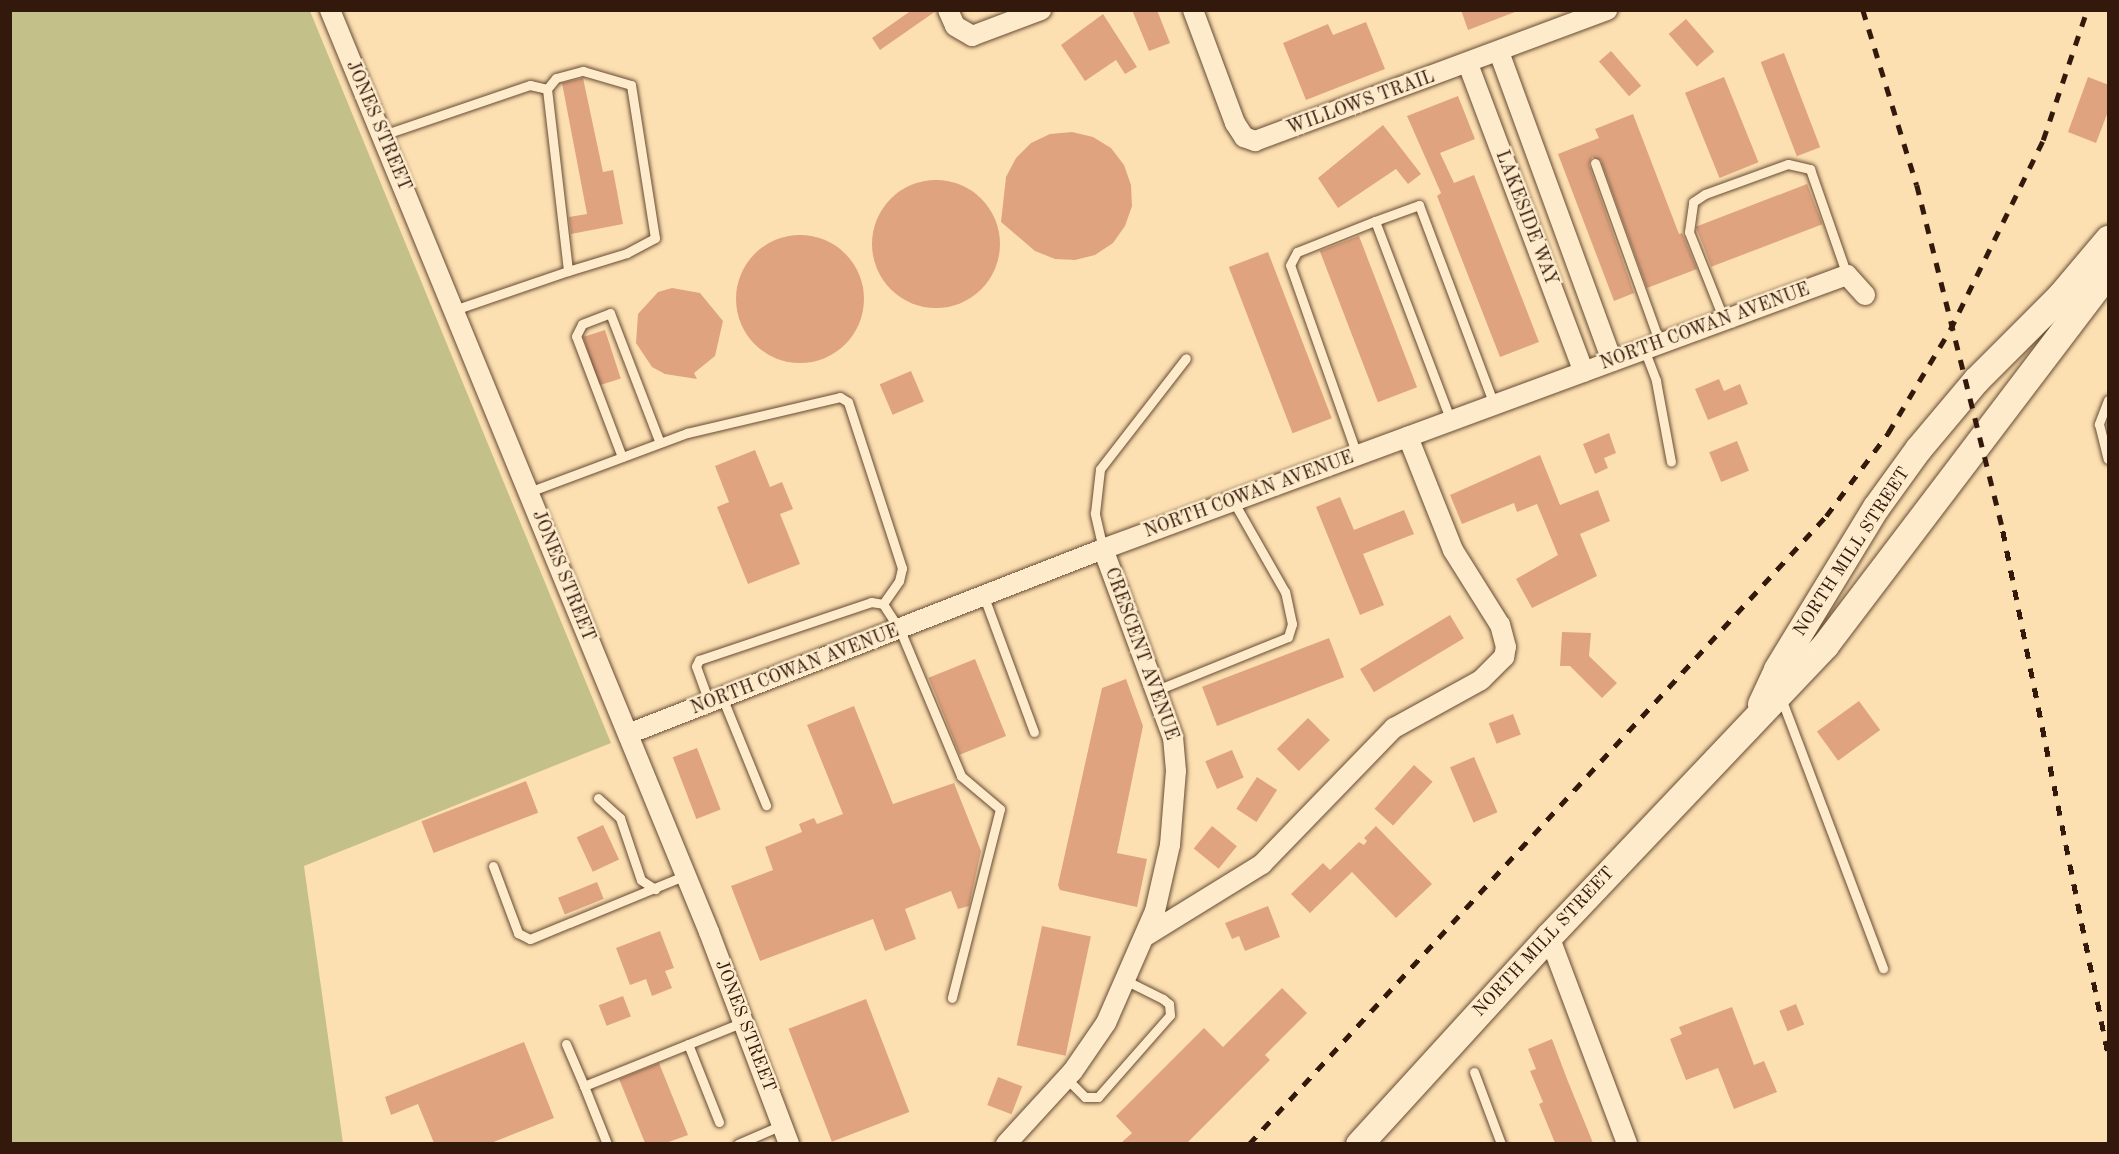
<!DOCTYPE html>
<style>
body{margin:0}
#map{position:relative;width:2119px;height:1154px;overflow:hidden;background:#fde0b1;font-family:"Old Standard TT",serif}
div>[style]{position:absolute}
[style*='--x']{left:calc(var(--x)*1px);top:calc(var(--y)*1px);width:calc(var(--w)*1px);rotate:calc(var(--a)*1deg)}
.green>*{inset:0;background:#c3c189}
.building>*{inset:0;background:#e0a37f;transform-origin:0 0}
.round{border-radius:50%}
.roads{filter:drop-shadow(0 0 2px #664b35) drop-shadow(0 0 2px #664b35)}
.lane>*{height:9px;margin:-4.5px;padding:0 4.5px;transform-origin:4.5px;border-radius:4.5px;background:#feebcc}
.street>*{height:20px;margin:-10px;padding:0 10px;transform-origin:10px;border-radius:10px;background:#feebcc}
.secondary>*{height:27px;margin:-13.5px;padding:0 13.5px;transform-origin:13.5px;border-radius:13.5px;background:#feebcc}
.rail>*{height:4.5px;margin-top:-2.25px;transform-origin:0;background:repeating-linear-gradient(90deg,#33190c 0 10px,transparent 0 20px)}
span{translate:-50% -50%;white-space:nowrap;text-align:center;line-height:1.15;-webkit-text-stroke:5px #feebcc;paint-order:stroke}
.street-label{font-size:18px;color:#33190c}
.frame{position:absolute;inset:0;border:12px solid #33190c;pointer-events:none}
</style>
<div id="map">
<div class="green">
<i style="clip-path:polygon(10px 11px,310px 11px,611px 743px,304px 866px,343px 1143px,11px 1143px)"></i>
</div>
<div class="building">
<i style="clip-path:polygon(912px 10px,936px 11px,880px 50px,872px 38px)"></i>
<i style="clip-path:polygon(1132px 10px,1157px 10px,1170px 43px,1149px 51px)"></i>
<i style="clip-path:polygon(1461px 10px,1515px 10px,1515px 12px,1468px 30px)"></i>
<i style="clip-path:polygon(1103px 14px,1137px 67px,1125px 74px,1116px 60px,1085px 81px,1061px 45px)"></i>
<i style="left:1686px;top:19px;width:43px;height:23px;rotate:49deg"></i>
<i style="clip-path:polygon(1366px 22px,1385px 69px,1306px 100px,1283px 43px,1328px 24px,1333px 35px)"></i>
<i style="left:1611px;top:51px;width:46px;height:16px;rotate:49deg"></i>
<i style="left:1784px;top:53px;width:101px;height:25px;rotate:69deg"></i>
<i style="left:1724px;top:77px;width:92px;height:42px;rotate:68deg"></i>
<i style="clip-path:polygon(2088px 77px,2109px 85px,2109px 109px,2096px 143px,2068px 132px)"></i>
<i style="clip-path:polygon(583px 78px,603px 172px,613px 170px,623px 224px,571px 234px,569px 217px,587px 214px,562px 83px)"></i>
<i style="clip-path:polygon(1458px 96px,1475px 139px,1440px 153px,1454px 183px,1474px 175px,1539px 342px,1500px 357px,1437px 196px,1441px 193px,1407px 116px)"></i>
<i style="clip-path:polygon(1633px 114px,1679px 234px,1682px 233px,1697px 269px,1647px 288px,1601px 161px,1592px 157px,1589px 165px,1634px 293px,1614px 301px,1558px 154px,1599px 138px,1595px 129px)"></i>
<i style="clip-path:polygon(1383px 125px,1421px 174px,1408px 184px,1396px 169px,1338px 208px,1318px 178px)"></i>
<i style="clip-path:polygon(1072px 132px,1093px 137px,1111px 148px,1124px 165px,1131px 185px,1132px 206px,1125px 226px,1113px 243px,1095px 255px,1075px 260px,1055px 259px,1035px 251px,1001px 222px,1006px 177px,1016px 158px,1031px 143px,1050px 134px)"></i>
<i class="round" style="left:872px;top:180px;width:128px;height:128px"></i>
<i style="left:1807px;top:184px;width:43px;height:119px;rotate:69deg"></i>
<i class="round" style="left:736px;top:235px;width:128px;height:128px"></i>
<i style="left:1359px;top:236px;width:162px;height:42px;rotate:69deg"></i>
<i style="left:1268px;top:252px;width:178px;height:42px;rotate:69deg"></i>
<i style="clip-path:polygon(672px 288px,700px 293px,723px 321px,715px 356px,694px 373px,697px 379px,665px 374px,652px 367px,636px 343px,638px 314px,658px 292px)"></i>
<i style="left:605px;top:330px;width:51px;height:23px;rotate:72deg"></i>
<i style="left:911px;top:371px;width:33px;height:34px;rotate:67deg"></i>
<i style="clip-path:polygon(1719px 379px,1724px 391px,1740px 384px,1748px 404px,1708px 420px,1695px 389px)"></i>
<i style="clip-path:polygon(1609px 433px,1616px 453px,1604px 458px,1608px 468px,1595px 474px,1583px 444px)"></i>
<i style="left:1737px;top:441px;width:32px;height:30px;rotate:68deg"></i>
<i style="clip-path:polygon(755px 450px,770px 487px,782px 482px,793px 509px,780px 514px,800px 564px,748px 584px,717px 507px,729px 502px,715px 466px)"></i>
<i style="clip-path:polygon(1540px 455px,1560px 505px,1598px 490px,1610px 521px,1580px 534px,1597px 576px,1532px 608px,1516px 579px,1558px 555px,1537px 504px,1517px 512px,1514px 503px,1462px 524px,1450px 495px)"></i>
<i style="clip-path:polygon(1340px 497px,1354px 530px,1404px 510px,1414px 534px,1363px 554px,1384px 605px,1360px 615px,1316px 507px)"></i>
<i style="left:1450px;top:615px;width:27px;height:105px;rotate:59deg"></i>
<i style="clip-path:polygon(1562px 632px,1591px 633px,1589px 656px,1617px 683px,1602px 698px,1570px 666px,1560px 666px)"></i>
<i style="left:1329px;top:638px;width:42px;height:136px;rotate:69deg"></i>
<i style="left:975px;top:659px;width:83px;height:50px;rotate:68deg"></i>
<i style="clip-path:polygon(1126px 679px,1143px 726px,1117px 853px,1147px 859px,1137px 907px,1060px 890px,1058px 885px,1102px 688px)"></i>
<i style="left:1859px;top:701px;width:36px;height:52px;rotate:54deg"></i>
<i style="clip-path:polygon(854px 706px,893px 804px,954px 783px,981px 851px,969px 906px,958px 909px,951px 891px,905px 909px,916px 939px,885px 951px,873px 919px,760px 961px,731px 886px,773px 870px,765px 847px,802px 832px,799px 824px,814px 818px,817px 824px,843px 814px,807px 725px)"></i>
<i style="left:1513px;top:714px;width:22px;height:26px;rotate:69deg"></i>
<i style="left:1308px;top:718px;width:31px;height:44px;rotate:45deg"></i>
<i style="left:697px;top:748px;width:66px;height:26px;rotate:69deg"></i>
<i style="left:1232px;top:750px;width:30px;height:29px;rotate:67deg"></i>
<i style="left:1474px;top:757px;width:60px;height:26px;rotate:67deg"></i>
<i style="left:1414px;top:765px;width:25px;height:59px;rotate:42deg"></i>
<i style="left:1257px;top:777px;width:24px;height:38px;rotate:33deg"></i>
<i style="left:526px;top:781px;width:34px;height:112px;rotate:69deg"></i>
<i style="left:603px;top:825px;width:38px;height:29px;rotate:65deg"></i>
<i style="left:1212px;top:826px;width:32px;height:29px;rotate:39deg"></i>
<i style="clip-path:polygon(1376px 826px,1432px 884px,1396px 918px,1352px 872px,1310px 913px,1291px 894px,1323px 863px,1330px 870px,1359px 842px,1364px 845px,1367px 841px,1364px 838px)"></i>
<i style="left:597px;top:882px;width:18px;height:42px;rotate:68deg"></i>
<i style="clip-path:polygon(1268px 906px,1280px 937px,1245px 951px,1239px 936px,1232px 939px,1225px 923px)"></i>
<i style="left:1042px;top:926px;width:50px;height:122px;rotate:12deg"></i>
<i style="clip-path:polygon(660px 931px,674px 968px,665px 971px,672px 988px,652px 996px,646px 979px,630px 985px,616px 948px)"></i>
<i style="clip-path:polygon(1282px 988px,1307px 1013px,1265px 1055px,1270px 1060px,1187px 1143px,1121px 1143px,1132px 1133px,1116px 1116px,1204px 1028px,1223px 1047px)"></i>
<i style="left:623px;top:996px;width:22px;height:26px;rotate:69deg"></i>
<i style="left:866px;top:999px;width:121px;height:83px;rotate:69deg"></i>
<i style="left:1796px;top:1004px;width:22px;height:18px;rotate:68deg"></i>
<i style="clip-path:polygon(1732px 1007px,1754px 1065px,1764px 1061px,1777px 1092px,1734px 1109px,1718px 1068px,1686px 1080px,1670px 1039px,1682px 1034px,1679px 1027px)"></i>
<i style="clip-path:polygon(1552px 1039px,1567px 1079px,1593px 1143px,1555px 1143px,1539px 1104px,1543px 1102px,1530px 1071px,1536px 1069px,1528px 1049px)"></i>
<i style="clip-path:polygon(524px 1042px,554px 1118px,491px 1143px,434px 1143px,418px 1104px,391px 1115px,385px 1097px)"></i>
<i style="clip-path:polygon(659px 1063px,688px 1135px,666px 1143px,645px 1143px,619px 1079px)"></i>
<i style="left:998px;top:1077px;width:26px;height:30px;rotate:21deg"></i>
</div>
<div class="roads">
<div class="lane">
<i style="--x:547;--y:89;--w:14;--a:-51"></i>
<i style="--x:556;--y:78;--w:28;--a:-15"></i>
<i style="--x:583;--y:71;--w:50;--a:16.3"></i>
<i style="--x:631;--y:85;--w:155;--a:81.1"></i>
<i style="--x:655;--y:238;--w:32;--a:152"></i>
<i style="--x:627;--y:253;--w:62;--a:163"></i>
<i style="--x:383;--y:135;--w:155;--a:-18.8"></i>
<i style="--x:530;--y:85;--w:17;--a:13"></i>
<i style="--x:547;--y:89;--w:183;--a:83.4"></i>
<i style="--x:568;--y:271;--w:120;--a:161.1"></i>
<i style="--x:1595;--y:163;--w:192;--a:70.2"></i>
<i style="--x:1375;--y:221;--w:47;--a:-20"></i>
<i style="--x:1419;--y:205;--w:214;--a:69.4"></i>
<i style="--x:1724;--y:320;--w:95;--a:-111.7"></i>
<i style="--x:1689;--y:232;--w:30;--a:-82"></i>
<i style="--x:1693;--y:202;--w:14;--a:-34"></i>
<i style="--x:1705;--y:194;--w:88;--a:-19.9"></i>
<i style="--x:1788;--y:164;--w:23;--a:13"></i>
<i style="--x:1810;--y:169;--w:112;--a:70.8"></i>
<i style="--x:1644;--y:349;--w:34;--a:69"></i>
<i style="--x:1656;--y:381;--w:82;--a:79.5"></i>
<i style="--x:2108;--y:400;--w:26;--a:111"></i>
<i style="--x:2099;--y:424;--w:36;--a:76"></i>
<i style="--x:1357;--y:455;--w:201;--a:-109.4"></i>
<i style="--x:1290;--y:265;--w:15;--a:-62"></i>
<i style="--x:1297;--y:252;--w:84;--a:-21.7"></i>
<i style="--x:1375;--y:221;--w:214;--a:69.2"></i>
<i style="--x:622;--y:457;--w:129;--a:-110.8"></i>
<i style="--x:576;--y:336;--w:13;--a:-63"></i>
<i style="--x:582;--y:324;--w:30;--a:-21"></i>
<i style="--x:610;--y:313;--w:139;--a:69"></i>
<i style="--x:529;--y:492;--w:169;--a:-20.5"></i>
<i style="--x:687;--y:433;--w:157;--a:-13.2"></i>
<i style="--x:840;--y:397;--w:9;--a:32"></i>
<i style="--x:848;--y:402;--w:175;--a:72"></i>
<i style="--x:902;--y:568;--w:13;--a:103"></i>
<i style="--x:899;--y:581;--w:28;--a:125"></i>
<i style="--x:1103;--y:549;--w:37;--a:-103"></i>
<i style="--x:1095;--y:513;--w:44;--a:-83.5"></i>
<i style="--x:1100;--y:469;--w:140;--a:-52.2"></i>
<i style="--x:984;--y:597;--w:144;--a:69.7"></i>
<i style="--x:1157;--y:690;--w:141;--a:-22"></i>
<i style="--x:1288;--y:637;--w:14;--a:-73"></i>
<i style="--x:1292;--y:624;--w:33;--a:-102"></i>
<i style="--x:1285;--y:592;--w:105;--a:-119.7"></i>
<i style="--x:722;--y:697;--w:117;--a:67.8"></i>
<i style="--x:1781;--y:698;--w:289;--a:69.3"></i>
<i style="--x:709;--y:702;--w:38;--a:-110"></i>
<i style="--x:696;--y:666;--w:7;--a:-63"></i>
<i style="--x:699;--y:660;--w:182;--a:-18.6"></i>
<i style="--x:871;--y:602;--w:12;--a:9"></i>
<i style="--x:883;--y:604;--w:31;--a:57"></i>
<i style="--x:900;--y:630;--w:158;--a:67.3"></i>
<i style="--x:961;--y:776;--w:51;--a:40.2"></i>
<i style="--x:1000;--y:809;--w:195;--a:104.3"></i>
<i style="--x:598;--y:798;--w:30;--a:42"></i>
<i style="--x:620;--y:818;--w:65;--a:71.3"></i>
<i style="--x:641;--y:880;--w:17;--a:33"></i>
<i style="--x:493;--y:866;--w:72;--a:69.5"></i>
<i style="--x:518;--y:933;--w:13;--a:27"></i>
<i style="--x:530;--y:939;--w:169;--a:-22.3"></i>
<i style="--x:566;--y:1044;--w:46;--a:66.8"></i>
<i style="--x:688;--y:1044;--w:84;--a:68.3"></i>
<i style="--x:1474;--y:1072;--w:77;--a:69.4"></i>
<i style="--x:1066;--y:1078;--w:27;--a:45"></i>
<i style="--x:1085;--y:1097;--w:13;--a:0"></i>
<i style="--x:1098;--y:1097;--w:109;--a:-48.7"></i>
<i style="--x:1170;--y:1015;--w:11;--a:-95"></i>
<i style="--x:1169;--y:1004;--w:8;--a:-140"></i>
<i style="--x:1163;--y:999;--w:42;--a:-153.4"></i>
<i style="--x:607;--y:1144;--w:62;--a:-111.6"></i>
<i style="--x:584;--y:1086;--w:171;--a:-21.9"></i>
<i style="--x:738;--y:1144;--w:48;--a:-23.4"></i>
</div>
<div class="street">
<i style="--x:330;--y:10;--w:997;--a:67.65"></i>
<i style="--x:709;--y:932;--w:227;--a:69.3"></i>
<i style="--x:948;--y:10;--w:17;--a:66"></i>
<i style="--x:955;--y:26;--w:20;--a:30"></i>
<i style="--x:972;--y:36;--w:74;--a:-20.6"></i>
<i style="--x:1193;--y:10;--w:121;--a:69.6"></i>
<i style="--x:1235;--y:123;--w:17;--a:57"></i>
<i style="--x:1244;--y:137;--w:12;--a:20"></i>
<i style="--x:1255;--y:141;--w:376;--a:-20.4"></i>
<i style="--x:1499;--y:52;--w:329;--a:69.9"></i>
<i style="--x:1468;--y:64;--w:329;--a:69.4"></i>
<i style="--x:628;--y:734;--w:510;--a:-21.28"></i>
<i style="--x:1103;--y:549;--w:793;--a:-20.22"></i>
<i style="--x:1847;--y:275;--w:27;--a:48"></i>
<i style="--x:1549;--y:936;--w:222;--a:69.4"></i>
<i style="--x:1144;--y:937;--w:139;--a:-31.7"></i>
<i style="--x:1262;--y:864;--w:190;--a:-45.9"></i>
<i style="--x:1394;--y:728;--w:99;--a:-28.9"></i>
<i style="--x:1481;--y:680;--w:33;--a:-45"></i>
<i style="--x:1504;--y:657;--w:10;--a:-79"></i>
<i style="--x:1506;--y:647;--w:23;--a:-105"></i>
<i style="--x:1500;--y:625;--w:89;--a:-122.1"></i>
<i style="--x:1453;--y:550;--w:122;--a:-111.7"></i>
<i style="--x:1006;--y:1144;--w:99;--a:-47.5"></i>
<i style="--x:1073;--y:1071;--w:58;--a:-55.5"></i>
<i style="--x:1106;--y:1023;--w:122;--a:-66.4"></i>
<i style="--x:1155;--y:911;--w:68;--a:-77.2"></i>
<i style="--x:1170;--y:845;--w:74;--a:-85.4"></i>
<i style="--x:1176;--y:771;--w:33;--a:-95"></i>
<i style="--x:1173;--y:738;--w:202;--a:-110.3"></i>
</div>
<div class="secondary">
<i style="--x:1761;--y:704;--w:38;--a:-65"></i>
<i style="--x:1777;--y:669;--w:190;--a:-58.6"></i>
<i style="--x:1876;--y:507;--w:72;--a:-54.1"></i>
<i style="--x:1918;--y:449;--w:90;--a:-50"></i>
<i style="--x:1976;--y:380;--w:119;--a:-45"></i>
<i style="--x:2060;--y:296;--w:75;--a:-49.9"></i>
<i style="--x:1359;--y:1144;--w:282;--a:-47.6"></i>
<i style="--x:1549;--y:936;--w:401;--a:-46.5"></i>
<i style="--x:1825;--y:645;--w:468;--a:-52.8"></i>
</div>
</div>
<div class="rail">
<i style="--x:1863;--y:10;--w:183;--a:72.9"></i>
<i style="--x:1917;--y:185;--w:357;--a:76"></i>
<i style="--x:2003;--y:531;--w:532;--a:78.63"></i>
<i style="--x:1249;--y:1144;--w:853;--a:-47.42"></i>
<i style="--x:1826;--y:516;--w:104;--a:-53.2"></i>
<i style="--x:1888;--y:433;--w:120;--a:-59"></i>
<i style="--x:1950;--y:330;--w:212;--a:-63.9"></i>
<i style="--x:2043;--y:140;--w:137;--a:-71.3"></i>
</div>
<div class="street-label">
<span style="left:1361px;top:103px;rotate:-20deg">WILLOWS TRAIL</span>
<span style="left:378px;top:126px;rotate:67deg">JONES STREET</span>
<span style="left:1526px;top:218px;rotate:69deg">LAKESIDE WAY</span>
<span style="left:1705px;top:327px;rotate:-20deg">NORTH COWAN AVENUE</span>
<span style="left:1249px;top:495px;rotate:-20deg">NORTH COWAN AVENUE</span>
<span style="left:1852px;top:552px;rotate:-57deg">NORTH MILL STREET</span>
<span style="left:563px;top:576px;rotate:68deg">JONES STREET</span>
<span style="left:1141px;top:654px;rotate:70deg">CRESCENT AVENUE</span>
<span style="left:795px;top:670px;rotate:-21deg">NORTH COWAN AVENUE</span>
<span style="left:1544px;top:942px;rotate:-47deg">NORTH MILL STREET</span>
<span style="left:745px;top:1026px;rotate:69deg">JONES STREET</span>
</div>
<div class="frame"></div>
</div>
